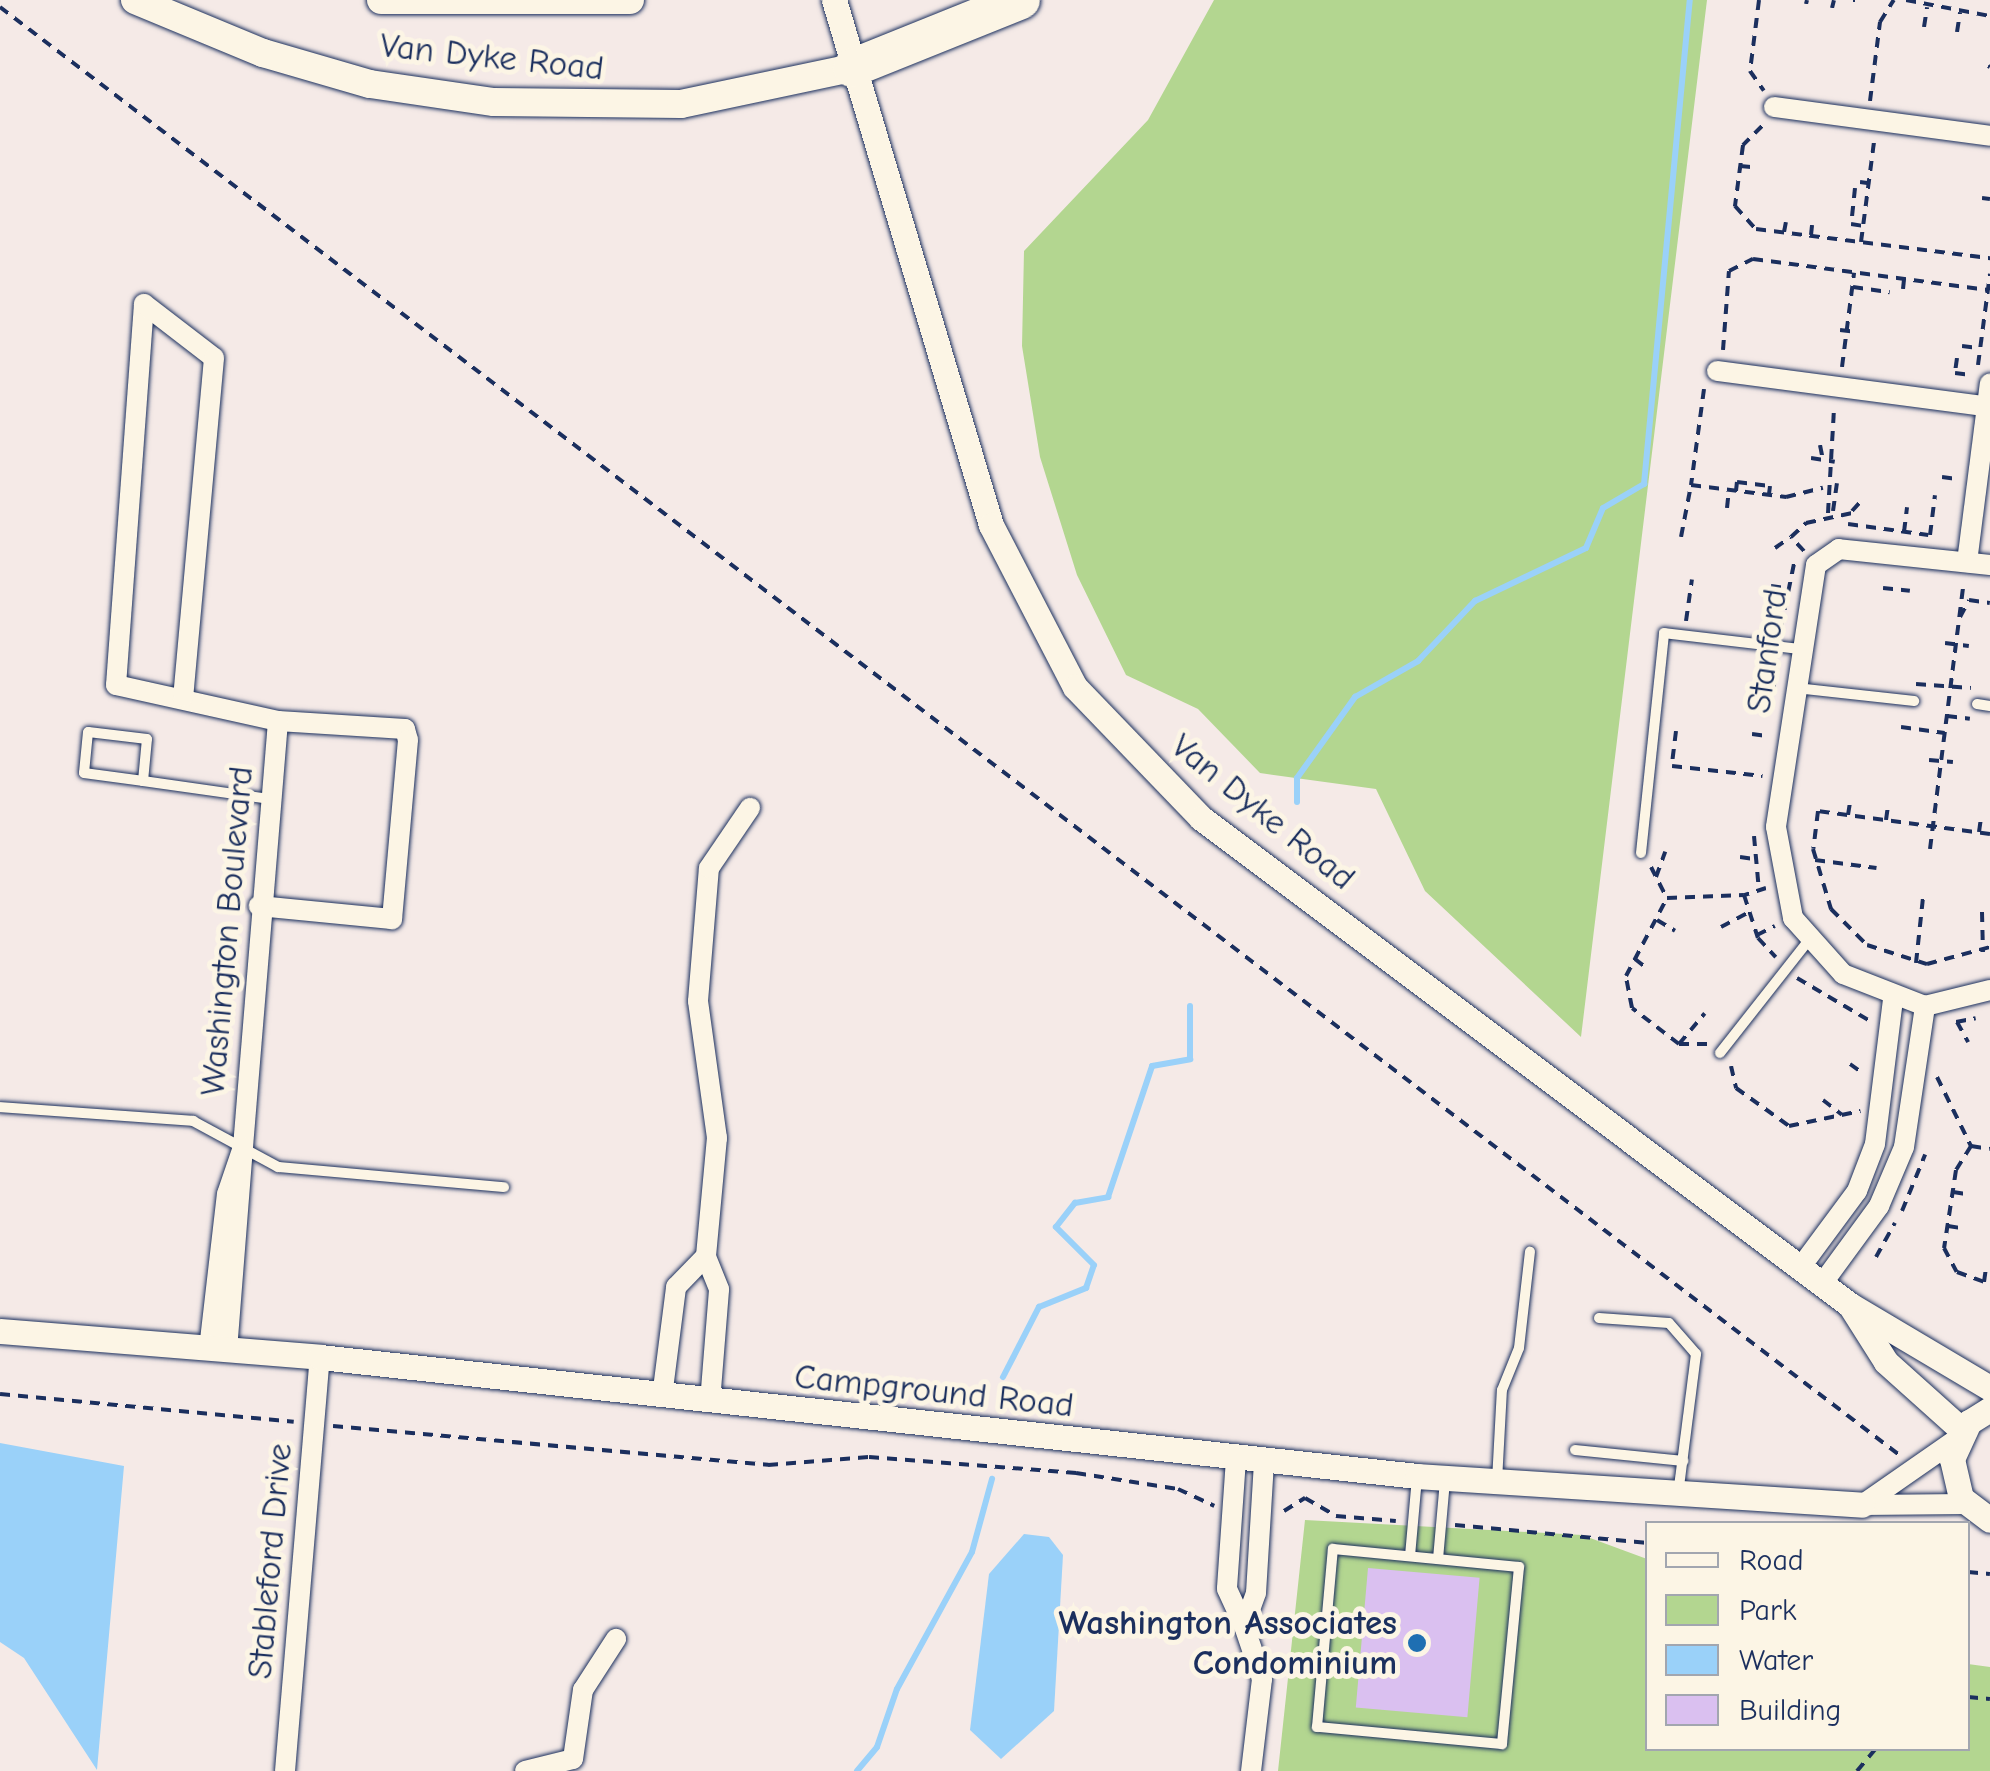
<!DOCTYPE html>
<style>
body{margin:0}
#map{position:relative;width:1990px;height:1771px;overflow:hidden;background:#f5eae7;font-family:"Comic Neue",sans-serif}
div>[style]{position:absolute}
[style*='--x']{left:calc(var(--x)*1px);top:calc(var(--y)*1px);width:calc(var(--w)*1px);rotate:calc(var(--a)*1deg)}
.green>*{inset:0;background:#b3d690}
.water>*{inset:0;background:#9ad1f9}
.stream>*{height:6px;margin:-3px;padding:0 3px;transform-origin:3px;border-radius:3px;background:#9ad1f9}
.building>*{inset:0;background:#dac0f0;transform-origin:0 0}
.path>*{height:4px;margin-top:-2px;transform-origin:0;background:repeating-linear-gradient(90deg,#1b2f5e 0 10px,transparent 0 18px)}
.roads{filter:drop-shadow(0 0 2px #1b2f5e) drop-shadow(0 0 2px #1b2f5e)}
.service>*{height:10px;margin:-5px;padding:0 5px;transform-origin:5px;border-radius:5px;background:#fcf5e5}
.minor>*{height:20px;margin:-10px;padding:0 10px;transform-origin:10px;border-radius:10px;background:#fcf5e5}
.tertiary>*{height:25px;margin:-12.5px;padding:0 12.5px;transform-origin:12.5px;border-radius:12.5px;background:#fcf5e5}
.secondary>*{height:28px;margin:-14px;padding:0 14px;transform-origin:14px;border-radius:14px;background:#fcf5e5}
.motorway>*{height:38px;margin:-19px;padding:0 19px;transform-origin:19px;border-radius:19px;background:#fcf5e5}
.dots>*{width:28px;height:28px;translate:-50% -50%;box-sizing:border-box;border:5px solid #fcf5e5;border-radius:50%}
span{translate:-50% -50%;white-space:nowrap;text-align:center;line-height:1.15;-webkit-text-stroke:10px #fcf5e5;paint-order:stroke}
.street-label{font-size:35px;color:#1b2f5e}
.poi-label{font-size:35px;color:#1b2f5e;font-weight:700}
.right{translate:-100% -50%;text-align:right}
.legend{position:absolute;left:1645px;top:1521px;width:325px;height:230px;box-sizing:border-box;background:#fcf5e5;border:2px solid #a2a6af;margin:0;padding:12px 18px;list-style:none;font-size:30px;color:#1b2f5e}
.legend li{display:flex;align-items:center;gap:20px;height:50px}
.legend b{width:50px;border:2px solid #a2a6af}
</style>
<div id="map">
<div class="green">
<i style="clip-path:polygon(1214px 0,1707px 0,1581px 1037px,1425px 891px,1376px 789px,1260px 773px,1198px 709px,1126px 675px,1077px 575px,1040px 457px,1022px 346px,1024px 251px,1148px 120px)"></i>
<i style="clip-path:polygon(1305px 1520px,1582px 1535px,1647px 1559px,1648px 1748px,1968px 1748px,1968px 1664px,1990px 1667px,1990px 1771px,1278px 1771px)"></i>
</div>
<div class="water">
<i style="clip-path:polygon(0 1443px,124px 1466px,97px 1770px,24px 1658px,0 1642px)"></i>
<i style="clip-path:polygon(1024px 1534px,1049px 1537px,1063px 1555px,1054px 1711px,1001px 1759px,970px 1730px,989px 1574px)"></i>
</div>
<div class="stream">
<i style="--x:1297;--y:802;--w:24;--a:-90"></i>
<i style="--x:1297;--y:778;--w:100;--a:-54.4"></i>
<i style="--x:1355;--y:697;--w:73;--a:-29.7"></i>
<i style="--x:1418;--y:661;--w:83;--a:-46.5"></i>
<i style="--x:1475;--y:601;--w:123;--a:-25.5"></i>
<i style="--x:1586;--y:548;--w:43;--a:-67"></i>
<i style="--x:1603;--y:508;--w:48;--a:-30.3"></i>
<i style="--x:1644;--y:484;--w:486;--a:-84.6"></i>
<i style="--x:1003;--y:1377;--w:79;--a:-62.8"></i>
<i style="--x:1039;--y:1307;--w:51;--a:-22"></i>
<i style="--x:1086;--y:1288;--w:24;--a:-71"></i>
<i style="--x:1094;--y:1265;--w:54;--a:-135"></i>
<i style="--x:1056;--y:1227;--w:31;--a:-52"></i>
<i style="--x:1075;--y:1203;--w:34;--a:-10"></i>
<i style="--x:1108;--y:1197;--w:138;--a:-71.4"></i>
<i style="--x:1152;--y:1066;--w:39;--a:-10"></i>
<i style="--x:1190;--y:1059;--w:53;--a:-90"></i>
<i style="--x:857;--y:1771;--w:31;--a:-50"></i>
<i style="--x:877;--y:1747;--w:61;--a:-71"></i>
<i style="--x:897;--y:1689;--w:156;--a:-61.3"></i>
<i style="--x:972;--y:1552;--w:76;--a:-74.7"></i>
</div>
<div class="building">
<i style="left:1368px;top:1568px;width:112px;height:140px;rotate:5deg"></i>
</div>
<div class="path">
<i style="--x:1759;--y:0;--w:72;--a:97.2"></i>
<i style="--x:1750;--y:71;--w:24;--a:55"></i>
<i style="--x:1853;--y:0;--w:2;--a:0"></i>
<i style="--x:1906;--y:0;--w:86;--a:10.8"></i>
<i style="--x:1806;--y:4;--w:4;--a:-76"></i>
<i style="--x:0;--y:7;--w:2387;--a:37.32"></i>
<i style="--x:1832;--y:8;--w:8;--a:-76"></i>
<i style="--x:1924;--y:27;--w:20;--a:-81"></i>
<i style="--x:1957;--y:32;--w:20;--a:-81"></i>
<i style="--x:1988;--y:66;--w:2;--a:27"></i>
<i style="--x:1870;--y:101;--w:80;--a:-82.8"></i>
<i style="--x:1880;--y:22;--w:26;--a:-58"></i>
<i style="--x:1762;--y:126;--w:27;--a:135"></i>
<i style="--x:1743;--y:145;--w:62;--a:97.5"></i>
<i style="--x:1735;--y:206;--w:31;--a:48"></i>
<i style="--x:1756;--y:229;--w:236;--a:7.1"></i>
<i style="--x:1740;--y:166;--w:11;--a:5"></i>
<i style="--x:1860;--y:182;--w:15;--a:8"></i>
<i style="--x:1855;--y:188;--w:36;--a:96"></i>
<i style="--x:1851;--y:224;--w:12;--a:9"></i>
<i style="--x:1982;--y:198;--w:8;--a:7"></i>
<i style="--x:1784;--y:232;--w:10;--a:-79"></i>
<i style="--x:1811;--y:235;--w:10;--a:-84"></i>
<i style="--x:1861;--y:242;--w:101;--a:-82.6"></i>
<i style="--x:1853;--y:287;--w:37;--a:8"></i>
<i style="--x:1903;--y:289;--w:10;--a:-84"></i>
<i style="--x:1840;--y:330;--w:17;--a:7"></i>
<i style="--x:1962;--y:346;--w:16;--a:7"></i>
<i style="--x:1723;--y:350;--w:79;--a:-85.7"></i>
<i style="--x:1729;--y:271;--w:27;--a:-27"></i>
<i style="--x:1753;--y:259;--w:237;--a:7.5"></i>
<i style="--x:1957;--y:358;--w:15;--a:98"></i>
<i style="--x:1955;--y:373;--w:16;--a:7"></i>
<i style="--x:1978;--y:365;--w:92;--a:-82.5"></i>
<i style="--x:1842;--y:367;--w:95;--a:-82.7"></i>
<i style="--x:1704;--y:389;--w:97;--a:97.7"></i>
<i style="--x:1691;--y:485;--w:96;--a:7.2"></i>
<i style="--x:1786;--y:497;--w:38;--a:-14"></i>
<i style="--x:1820;--y:445;--w:15;--a:79"></i>
<i style="--x:1811;--y:458;--w:24;--a:9"></i>
<i style="--x:1942;--y:477;--w:15;--a:8"></i>
<i style="--x:1736;--y:491;--w:9;--a:-84"></i>
<i style="--x:1737;--y:482;--w:33;--a:7"></i>
<i style="--x:1770;--y:486;--w:8;--a:97"></i>
<i style="--x:1727;--y:508;--w:19;--a:-84"></i>
<i style="--x:1833;--y:511;--w:28;--a:-82"></i>
<i style="--x:1852;--y:511;--w:13;--a:-48"></i>
<i style="--x:1828;--y:513;--w:104;--a:-86.7"></i>
<i style="--x:1848;--y:524;--w:81;--a:7.8"></i>
<i style="--x:1904;--y:532;--w:25;--a:-83"></i>
<i style="--x:1930;--y:535;--w:40;--a:-82.9"></i>
<i style="--x:1681;--y:537;--w:53;--a:-79.1"></i>
<i style="--x:1775;--y:548;--w:19;--a:-35"></i>
<i style="--x:1804;--y:551;--w:19;--a:-133"></i>
<i style="--x:1791;--y:537;--w:21;--a:-43"></i>
<i style="--x:1806;--y:523;--w:52;--a:-12.2"></i>
<i style="--x:1771;--y:586;--w:15;--a:8"></i>
<i style="--x:1883;--y:588;--w:27;--a:6"></i>
<i style="--x:1960;--y:617;--w:19;--a:-62"></i>
<i style="--x:1969;--y:600;--w:21;--a:8"></i>
<i style="--x:1686;--y:621;--w:42;--a:-81.9"></i>
<i style="--x:1781;--y:627;--w:69;--a:-78.4"></i>
<i style="--x:1945;--y:643;--w:24;--a:7"></i>
<i style="--x:1916;--y:684;--w:55;--a:4.2"></i>
<i style="--x:1773;--y:692;--w:30;--a:-82"></i>
<i style="--x:1756;--y:696;--w:16;--a:7"></i>
<i style="--x:1947;--y:716;--w:23;--a:7"></i>
<i style="--x:1901;--y:727;--w:44;--a:7.8"></i>
<i style="--x:1676;--y:731;--w:35;--a:97"></i>
<i style="--x:1672;--y:766;--w:91;--a:6.3"></i>
<i style="--x:1752;--y:734;--w:15;--a:8"></i>
<i style="--x:1929;--y:760;--w:24;--a:5"></i>
<i style="--x:1848;--y:815;--w:13;--a:-81"></i>
<i style="--x:1886;--y:820;--w:14;--a:-82"></i>
<i style="--x:1979;--y:832;--w:14;--a:-82"></i>
<i style="--x:1990;--y:834;--w:174;--a:-172.4"></i>
<i style="--x:1818;--y:811;--w:38;--a:97"></i>
<i style="--x:1813;--y:849;--w:63;--a:73.3"></i>
<i style="--x:1831;--y:909;--w:51;--a:45"></i>
<i style="--x:1867;--y:945;--w:63;--a:17.6"></i>
<i style="--x:1927;--y:964;--w:65;--a:-15.1"></i>
<i style="--x:1754;--y:836;--w:55;--a:84.8"></i>
<i style="--x:1930;--y:849;--w:270;--a:-82.8"></i>
<i style="--x:1740;--y:857;--w:14;--a:8"></i>
<i style="--x:1815;--y:860;--w:62;--a:7.5"></i>
<i style="--x:1651;--y:867;--w:35;--a:63"></i>
<i style="--x:1656;--y:877;--w:27;--a:-70"></i>
<i style="--x:1766;--y:888;--w:23;--a:162"></i>
<i style="--x:1744;--y:895;--w:45;--a:72"></i>
<i style="--x:1758;--y:938;--w:26;--a:47"></i>
<i style="--x:1982;--y:912;--w:40;--a:88.6"></i>
<i style="--x:1657;--y:920;--w:21;--a:31"></i>
<i style="--x:1721;--y:927;--w:32;--a:-28"></i>
<i style="--x:1757;--y:935;--w:20;--a:-27"></i>
<i style="--x:1635;--y:959;--w:16;--a:38"></i>
<i style="--x:1916;--y:963;--w:65;--a:-83.9"></i>
<i style="--x:1797;--y:978;--w:85;--a:30.5"></i>
<i style="--x:1956;--y:1022;--w:20;--a:-11"></i>
<i style="--x:1957;--y:1022;--w:23;--a:61"></i>
<i style="--x:1679;--y:1044;--w:40;--a:-50"></i>
<i style="--x:1707;--y:1044;--w:28;--a:180"></i>
<i style="--x:1679;--y:1044;--w:59;--a:-142.5"></i>
<i style="--x:1632;--y:1008;--w:33;--a:-101"></i>
<i style="--x:1626;--y:976;--w:88;--a:-62.3"></i>
<i style="--x:1667;--y:898;--w:77;--a:-2.2"></i>
<i style="--x:1850;--y:1064;--w:17;--a:36"></i>
<i style="--x:1731;--y:1066;--w:23;--a:77"></i>
<i style="--x:1736;--y:1088;--w:65;--a:35.6"></i>
<i style="--x:1789;--y:1126;--w:73;--a:-11.9"></i>
<i style="--x:1937;--y:1077;--w:77;--a:63.8"></i>
<i style="--x:1971;--y:1146;--w:19;--a:9"></i>
<i style="--x:1823;--y:1100;--w:24;--a:38"></i>
<i style="--x:1971;--y:1146;--w:28;--a:122"></i>
<i style="--x:1956;--y:1170;--w:79;--a:98.7"></i>
<i style="--x:1944;--y:1248;--w:27;--a:62"></i>
<i style="--x:1957;--y:1272;--w:35;--a:20"></i>
<i style="--x:1953;--y:1192;--w:13;--a:9"></i>
<i style="--x:1902;--y:1211;--w:61;--a:-67.7"></i>
<i style="--x:1948;--y:1226;--w:12;--a:9"></i>
<i style="--x:1876;--y:1257;--w:39;--a:-61"></i>
<i style="--x:1984;--y:1282;--w:15;--a:-82"></i>
<i style="--x:0;--y:1394;--w:295;--a:5.4"></i>
<i style="--x:333;--y:1426;--w:437;--a:5.1"></i>
<i style="--x:768;--y:1465;--w:101;--a:-4.5"></i>
<i style="--x:869;--y:1457;--w:208;--a:4.4"></i>
<i style="--x:1076;--y:1473;--w:103;--a:8.9"></i>
<i style="--x:1178;--y:1489;--w:40;--a:25"></i>
<i style="--x:1284;--y:1511;--w:25;--a:-32"></i>
<i style="--x:1305;--y:1498;--w:36;--a:30"></i>
<i style="--x:1336;--y:1516;--w:60;--a:4.8"></i>
<i style="--x:1455;--y:1525;--w:194;--a:5.3"></i>
<i style="--x:1968;--y:1572;--w:22;--a:5"></i>
<i style="--x:1968;--y:1697;--w:22;--a:5"></i>
<i style="--x:1857;--y:1771;--w:30;--a:-50"></i>
</div>
<div class="roads">
<div class="service">
<i style="--x:1796;--y:688;--w:119;--a:6.3"></i>
<i style="--x:1977;--y:704;--w:13;--a:9"></i>
<i style="--x:143;--y:781;--w:42;--a:-84.6"></i>
<i style="--x:147;--y:739;--w:59;--a:-173.2"></i>
<i style="--x:88;--y:732;--w:41;--a:95.6"></i>
<i style="--x:84;--y:773;--w:60;--a:7.7"></i>
<i style="--x:143;--y:781;--w:127;--a:8.1"></i>
<i style="--x:1641;--y:853;--w:221;--a:-84"></i>
<i style="--x:1664;--y:633;--w:138;--a:6.7"></i>
<i style="--x:1720;--y:1053;--w:142;--a:-51.8"></i>
<i style="--x:0;--y:1107;--w:194;--a:4.1"></i>
<i style="--x:193;--y:1121;--w:97;--a:28.4"></i>
<i style="--x:278;--y:1167;--w:227;--a:5.1"></i>
<i style="--x:1599;--y:1318;--w:70;--a:4.1"></i>
<i style="--x:1669;--y:1323;--w:41;--a:48.9"></i>
<i style="--x:1696;--y:1354;--w:141;--a:97.3"></i>
<i style="--x:1575;--y:1450;--w:109;--a:5.8"></i>
<i style="--x:1497;--y:1481;--w:91;--a:-86.9"></i>
<i style="--x:1502;--y:1390;--w:45;--a:-68"></i>
<i style="--x:1519;--y:1348;--w:97;--a:-83.5"></i>
<i style="--x:1333;--y:1549;--w:187;--a:5.5"></i>
<i style="--x:1519;--y:1567;--w:178;--a:95.5"></i>
<i style="--x:1502;--y:1744;--w:186;--a:-174.7"></i>
<i style="--x:1317;--y:1727;--w:179;--a:-84.9"></i>
<i style="--x:1410;--y:1556;--w:79;--a:-84.9"></i>
<i style="--x:1438;--y:1559;--w:79;--a:-84.9"></i>
</div>
<div class="minor">
<i style="--x:1774;--y:107;--w:218;--a:7.6"></i>
<i style="--x:144;--y:304;--w:382;--a:94.2"></i>
<i style="--x:116;--y:685;--w:166;--a:12.5"></i>
<i style="--x:278;--y:721;--w:127;--a:3.6"></i>
<i style="--x:405;--y:729;--w:11;--a:75"></i>
<i style="--x:408;--y:740;--w:180;--a:95.1"></i>
<i style="--x:392;--y:919;--w:134;--a:-174.4"></i>
<i style="--x:144;--y:304;--w:88;--a:37.6"></i>
<i style="--x:214;--y:358;--w:340;--a:95.2"></i>
<i style="--x:1717;--y:371;--w:275;--a:7.5"></i>
<i style="--x:1967;--y:562;--w:180;--a:-82.7"></i>
<i style="--x:1990;--y:565;--w:152;--a:-174"></i>
<i style="--x:1839;--y:549;--w:28;--a:145"></i>
<i style="--x:1816;--y:565;--w:265;--a:98.7"></i>
<i style="--x:1776;--y:827;--w:93;--a:79.4"></i>
<i style="--x:1793;--y:918;--w:75;--a:48.2"></i>
<i style="--x:1843;--y:974;--w:88;--a:21.3"></i>
<i style="--x:1925;--y:1006;--w:67;--a:-13.8"></i>
<i style="--x:243;--y:1147;--w:427;--a:-85.3"></i>
<i style="--x:1800;--y:1268;--w:96;--a:-53.5"></i>
<i style="--x:1857;--y:1191;--w:50;--a:-69"></i>
<i style="--x:1875;--y:1144;--w:145;--a:-82.9"></i>
<i style="--x:1822;--y:1284;--w:97;--a:-53.8"></i>
<i style="--x:1879;--y:1206;--w:64;--a:-67"></i>
<i style="--x:1904;--y:1147;--w:143;--a:-81.5"></i>
<i style="--x:209;--y:1349;--w:156;--a:-83.4"></i>
<i style="--x:227;--y:1194;--w:50;--a:-71.2"></i>
<i style="--x:243;--y:1147;--w:205;--a:94.5"></i>
<i style="--x:662;--y:1397;--w:111;--a:-82.7"></i>
<i style="--x:676;--y:1287;--w:43;--a:-45.9"></i>
<i style="--x:710;--y:1402;--w:113;--a:-85.4"></i>
<i style="--x:719;--y:1289;--w:35;--a:-112"></i>
<i style="--x:706;--y:1256;--w:119;--a:-84.7"></i>
<i style="--x:717;--y:1138;--w:138;--a:-97.9"></i>
<i style="--x:698;--y:1001;--w:133;--a:-85.3"></i>
<i style="--x:709;--y:868;--w:73;--a:-55.7"></i>
<i style="--x:1236;--y:1459;--w:130;--a:94"></i>
<i style="--x:1227;--y:1589;--w:41;--a:65.3"></i>
<i style="--x:1244;--y:1626;--w:35;--a:-70"></i>
<i style="--x:1256;--y:1593;--w:131;--a:-86.5"></i>
<i style="--x:1862;--y:1505;--w:116;--a:-34.8"></i>
<i style="--x:1862;--y:1505;--w:105;--a:-0.5"></i>
<i style="--x:1244;--y:1626;--w:56;--a:71.2"></i>
<i style="--x:1262;--y:1679;--w:93;--a:96.8"></i>
<i style="--x:285;--y:1771;--w:415;--a:-85.2"></i>
<i style="--x:525;--y:1771;--w:49;--a:-14"></i>
<i style="--x:573;--y:1759;--w:70;--a:-81.8"></i>
<i style="--x:583;--y:1690;--w:61;--a:-57.1"></i>
</div>
<div class="tertiary">
<i style="--x:834;--y:0;--w:548;--a:73.35"></i>
<i style="--x:991;--y:525;--w:182;--a:62.6"></i>
<i style="--x:1075;--y:687;--w:182;--a:46.1"></i>
<i style="--x:1201;--y:818;--w:811;--a:36.88"></i>
<i style="--x:1850;--y:1305;--w:163;--a:30.7"></i>
<i style="--x:1850;--y:1305;--w:67;--a:57.7"></i>
<i style="--x:1886;--y:1362;--w:103;--a:41.9"></i>
<i style="--x:0;--y:1331;--w:321;--a:4.6"></i>
<i style="--x:320;--y:1357;--w:1103;--a:6.19"></i>
<i style="--x:1417;--y:1476;--w:446;--a:3.7"></i>
<i style="--x:1990;--y:1409;--w:25;--a:148"></i>
<i style="--x:1969;--y:1422;--w:41;--a:114.7"></i>
<i style="--x:1952;--y:1459;--w:40;--a:77"></i>
<i style="--x:1961;--y:1498;--w:36;--a:37"></i>
</div>
<div class="secondary">
<i style="--x:135;--y:0;--w:139;--a:22.5"></i>
<i style="--x:263;--y:53;--w:111;--a:16.2"></i>
<i style="--x:370;--y:84;--w:125;--a:8.3"></i>
<i style="--x:494;--y:102;--w:187;--a:0.6"></i>
<i style="--x:681;--y:104;--w:175;--a:-11.9"></i>
<i style="--x:381;--y:0;--w:249;--a:0"></i>
</div>
<div class="motorway">
<i style="--x:852;--y:68;--w:182;--a:-21.9"></i>
</div>
</div>
<div class="dots">
<i style="left:1417px;top:1643px;background:#1f6fb2"></i>
</div>
<div class="street-label">
<span style="left:492px;top:57px;rotate:6deg">Van Dyke Road</span>
<span style="left:1767px;top:651px;rotate:-82deg">Stanford</span>
<span style="left:1263px;top:812px;rotate:39deg">Van Dyke Road</span>
<span style="left:227px;top:931px;rotate:-85deg">Washington Boulevard</span>
<span style="left:934px;top:1391px;rotate:6deg">Campground Road</span>
<span style="left:270px;top:1561px;rotate:-85deg">Stableford Drive</span>
</div>
<div class="poi-label">
<span class="right" style="left:1397px;top:1643px">Washington Associates<br>Condominium</span>
</div>
<ul class="legend">
<li><b style="height:12px;background:#fcf5e5"></b>Road</li>
<li><b style="height:28px;background:#b3d690"></b>Park</li>
<li><b style="height:28px;background:#9ad1f9"></b>Water</li>
<li><b style="height:28px;background:#dac0f0"></b>Building</li>
</ul>
</div>
